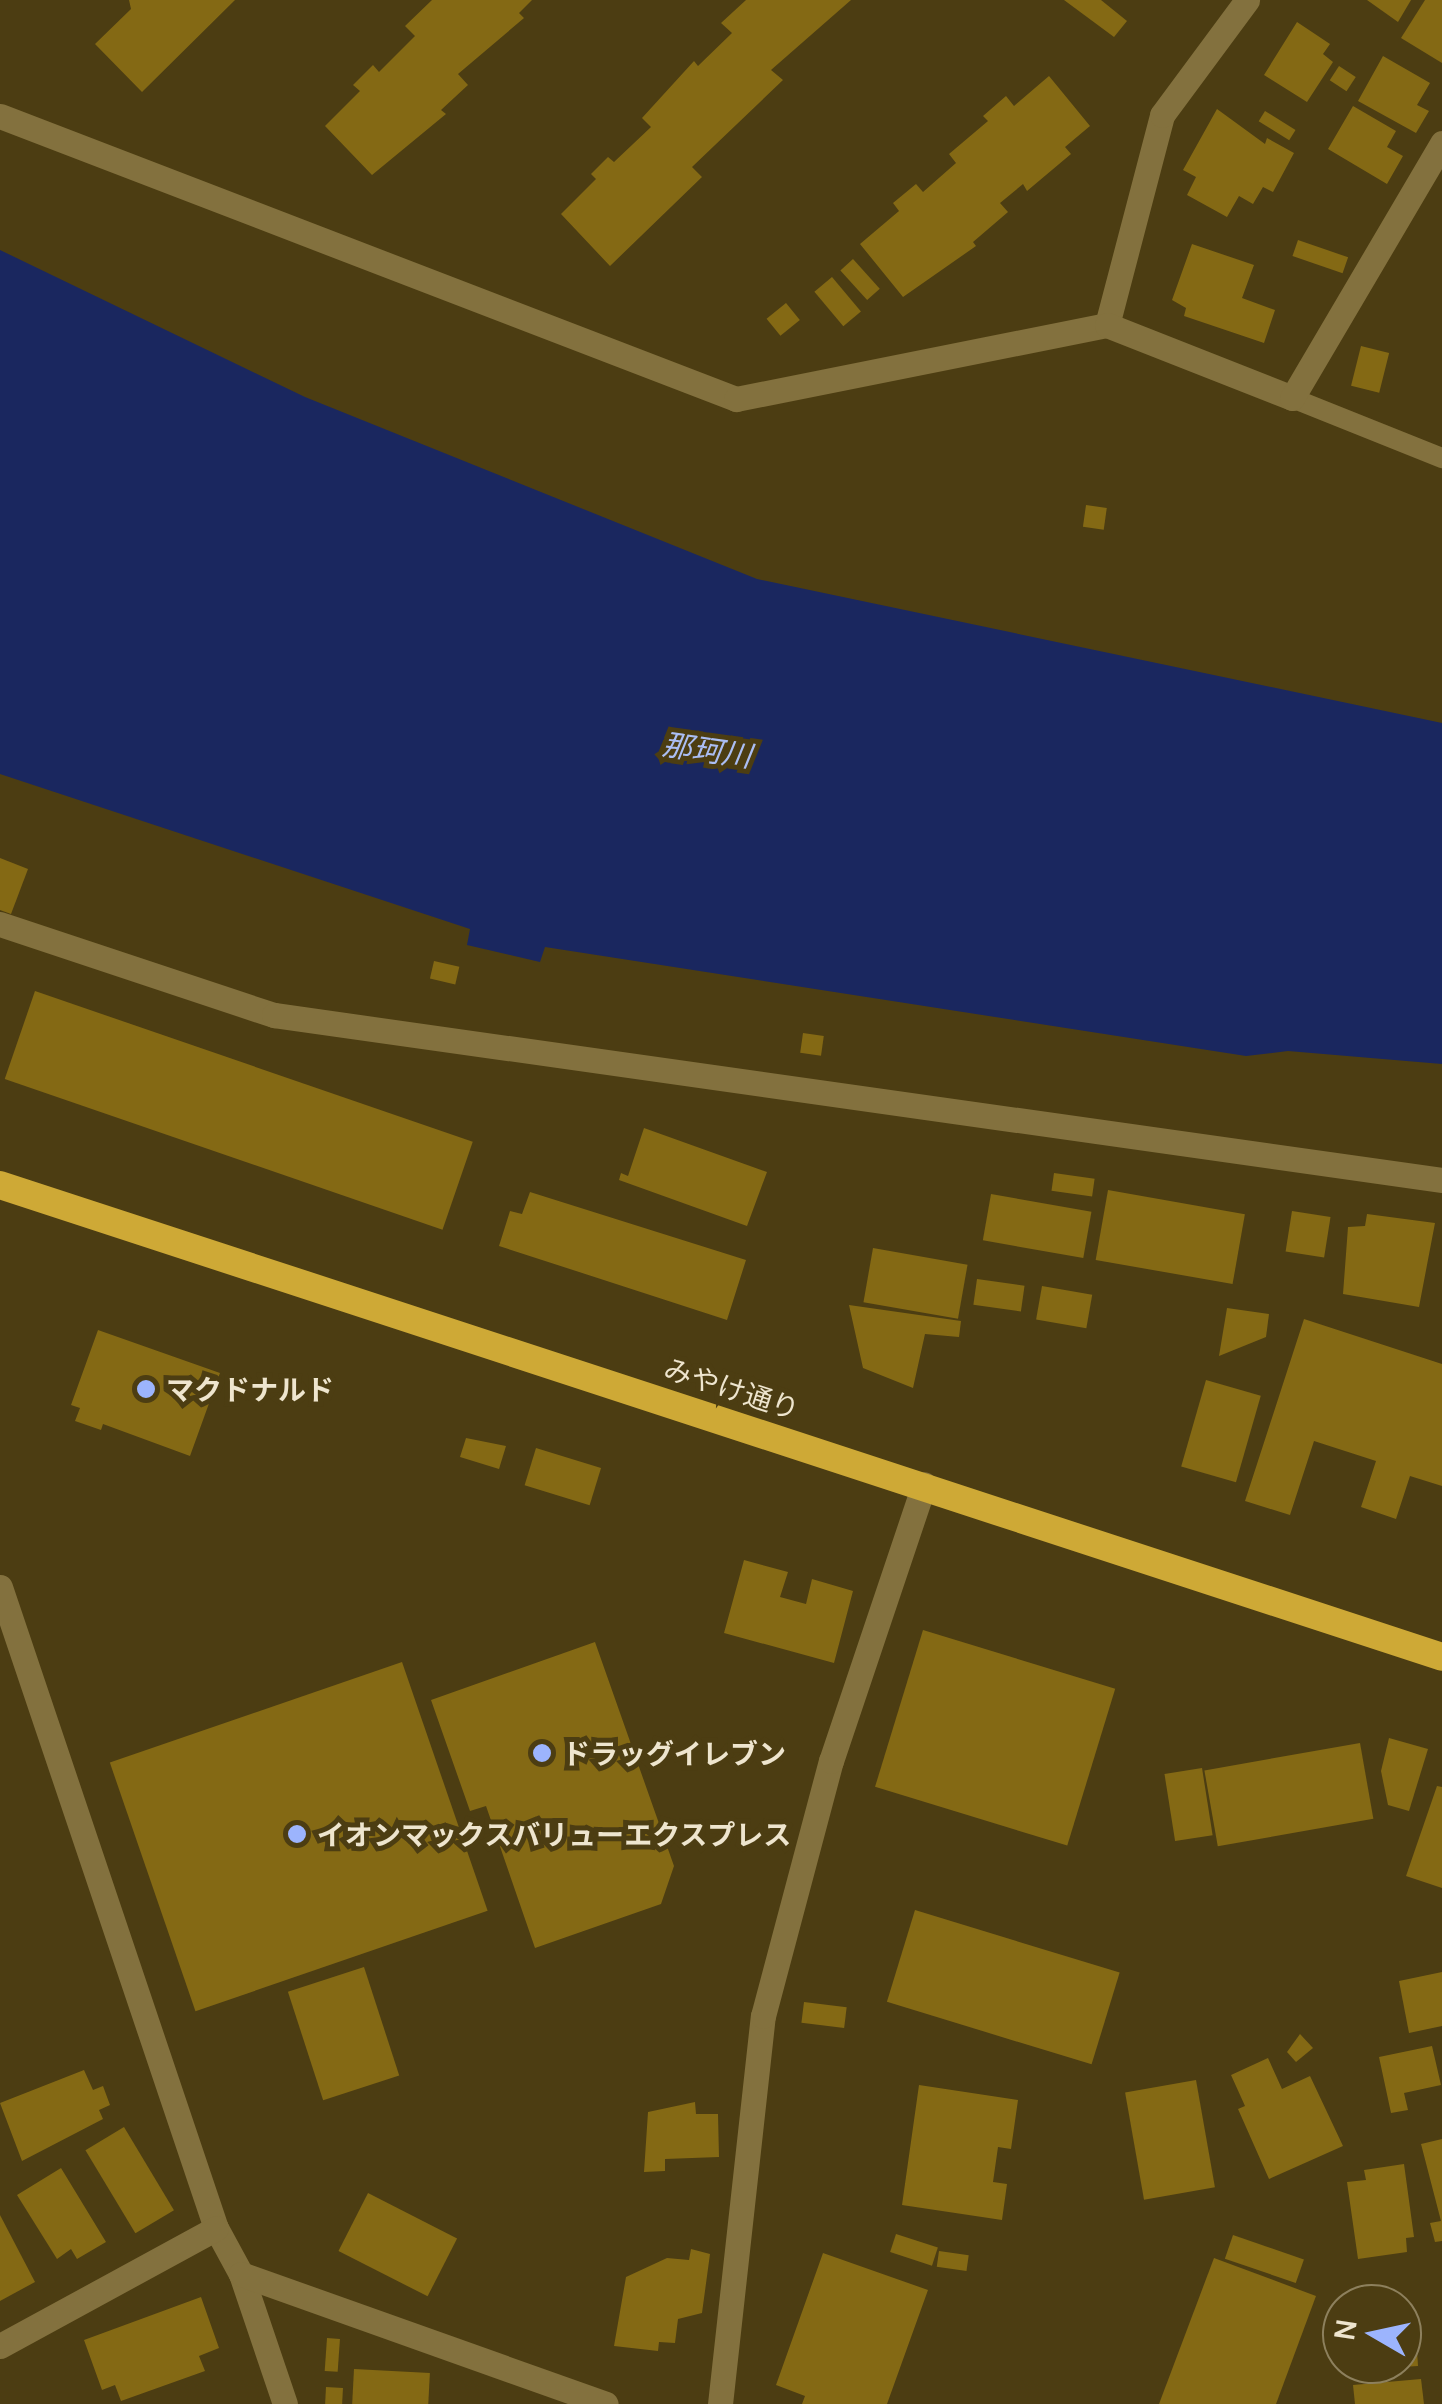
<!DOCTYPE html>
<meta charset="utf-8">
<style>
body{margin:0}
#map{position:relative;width:1442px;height:2404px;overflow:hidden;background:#4c3d12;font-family:Manrope,"Noto Sans JP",sans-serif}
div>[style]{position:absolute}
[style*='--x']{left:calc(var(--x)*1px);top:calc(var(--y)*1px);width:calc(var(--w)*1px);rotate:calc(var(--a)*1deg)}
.water>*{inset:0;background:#1a275f}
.building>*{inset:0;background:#846914;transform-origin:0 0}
.service>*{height:20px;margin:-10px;padding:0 10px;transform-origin:10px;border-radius:10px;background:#83713e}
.minor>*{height:25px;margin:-12.5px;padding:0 12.5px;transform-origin:12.5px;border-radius:12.5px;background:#83713e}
.trunk>*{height:28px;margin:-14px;padding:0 14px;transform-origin:14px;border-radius:14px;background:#cea936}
.dots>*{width:28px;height:28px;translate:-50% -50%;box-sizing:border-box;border:5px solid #4c3d12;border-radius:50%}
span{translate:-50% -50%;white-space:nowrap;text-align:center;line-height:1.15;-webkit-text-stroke:10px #4c3d12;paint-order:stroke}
.street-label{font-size:28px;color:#eee5ce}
.poi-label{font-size:28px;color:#eee5ce;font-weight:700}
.left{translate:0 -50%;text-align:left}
.water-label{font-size:30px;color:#abbef4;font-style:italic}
.north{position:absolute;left:1322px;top:2284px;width:100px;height:100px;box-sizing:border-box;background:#4c3d12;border:2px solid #8d805d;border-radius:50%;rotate:279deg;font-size:28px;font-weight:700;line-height:40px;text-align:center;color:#eee5ce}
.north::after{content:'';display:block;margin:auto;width:35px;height:45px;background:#9cb4fd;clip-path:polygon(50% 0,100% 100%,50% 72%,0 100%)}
</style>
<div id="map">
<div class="water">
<i style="clip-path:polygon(0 250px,305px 397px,757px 579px,1442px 723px,1442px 1064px,1288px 1051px,1246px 1056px,545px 947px,540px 962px,467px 945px,470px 929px,0 774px)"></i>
</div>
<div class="building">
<i style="clip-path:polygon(129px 0,235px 0,142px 92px,95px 44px,131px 9px)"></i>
<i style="clip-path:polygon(432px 0,532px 0,519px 13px,524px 18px,458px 74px,468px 85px,441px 110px,446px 114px,372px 175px,325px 126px,360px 91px,353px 85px,373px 65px,379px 72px,415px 36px,405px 26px)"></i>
<i style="clip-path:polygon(746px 0,851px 0,771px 70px,783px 80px,692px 167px,702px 177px,610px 266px,561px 214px,596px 179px,591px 174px,608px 157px,614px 162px,651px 127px,642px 118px,694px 61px,698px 66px,732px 33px,721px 23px)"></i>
<i style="clip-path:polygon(1064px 0,1101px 0,1127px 21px,1114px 37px)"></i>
<i style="clip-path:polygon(1367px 0,1411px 0,1398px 22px)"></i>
<i style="clip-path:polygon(1425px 0,1442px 0,1442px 63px,1401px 38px)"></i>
<i style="clip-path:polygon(1297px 22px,1330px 44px,1323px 54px,1333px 62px,1307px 102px,1264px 75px)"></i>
<i style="clip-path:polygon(1383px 56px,1430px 83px,1417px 105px,1429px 111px,1416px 133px,1358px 101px)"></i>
<i style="left:1339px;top:66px;width:20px;height:17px;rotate:33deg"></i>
<i style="clip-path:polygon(1049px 76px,1090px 126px,1065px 147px,1071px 154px,1027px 191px,1023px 184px,1000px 203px,1008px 212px,973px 242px,976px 246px,903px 297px,860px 244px,899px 211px,893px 203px,916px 184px,923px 192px,956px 163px,949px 154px,988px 121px,983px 116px,1006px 96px,1014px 106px)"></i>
<i style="clip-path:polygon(1353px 106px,1396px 131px,1387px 147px,1403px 156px,1387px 184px,1328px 149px)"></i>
<i style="clip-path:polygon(1217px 109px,1265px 144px,1267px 138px,1294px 153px,1273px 192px,1263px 187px,1253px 204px,1239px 196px,1227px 217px,1187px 195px,1196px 177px,1183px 170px)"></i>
<i style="left:1265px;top:111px;width:36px;height:12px;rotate:32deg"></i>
<i style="left:1298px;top:240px;width:53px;height:17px;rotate:19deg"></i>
<i style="clip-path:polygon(1192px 244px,1254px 265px,1242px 298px,1275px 310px,1264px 343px,1184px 316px,1186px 308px,1172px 300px)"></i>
<i style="left:853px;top:259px;width:40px;height:17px;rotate:48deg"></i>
<i style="left:832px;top:277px;width:45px;height:23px;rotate:50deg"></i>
<i style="left:786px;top:303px;width:22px;height:25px;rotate:51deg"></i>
<i style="left:1361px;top:346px;width:29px;height:41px;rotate:14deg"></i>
<i style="left:1086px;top:505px;width:21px;height:22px;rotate:8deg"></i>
<i style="clip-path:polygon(0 858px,28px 869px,11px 914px,0 910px)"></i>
<i style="left:434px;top:961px;width:26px;height:18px;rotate:13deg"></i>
<i style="left:35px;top:991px;width:463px;height:93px;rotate:19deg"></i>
<i style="left:803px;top:1033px;width:21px;height:20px;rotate:8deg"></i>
<i style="clip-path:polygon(644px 1128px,767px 1172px,747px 1226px,619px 1180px,621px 1173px,628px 1176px)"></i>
<i style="left:1054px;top:1173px;width:41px;height:18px;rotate:8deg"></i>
<i style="left:1108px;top:1190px;width:139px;height:71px;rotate:10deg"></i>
<i style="clip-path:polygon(530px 1192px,746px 1260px,727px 1320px,499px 1246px,510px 1211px,522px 1214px)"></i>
<i style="left:991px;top:1194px;width:102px;height:47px;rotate:10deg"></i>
<i style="left:1292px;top:1211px;width:39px;height:41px;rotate:9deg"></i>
<i style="clip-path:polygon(1367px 1214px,1435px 1223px,1419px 1307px,1343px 1294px,1348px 1227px,1365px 1226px)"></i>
<i style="left:873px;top:1248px;width:96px;height:55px;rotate:10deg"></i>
<i style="left:977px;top:1279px;width:48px;height:26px;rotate:8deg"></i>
<i style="left:1042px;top:1286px;width:51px;height:34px;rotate:10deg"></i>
<i style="clip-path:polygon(849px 1305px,961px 1321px,959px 1337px,925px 1334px,913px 1388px,863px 1368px)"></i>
<i style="clip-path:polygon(1227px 1308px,1269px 1314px,1266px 1337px,1219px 1356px)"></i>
<i style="clip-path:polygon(1304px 1319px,1442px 1364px,1442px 1486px,1410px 1476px,1396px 1519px,1361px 1507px,1376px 1461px,1314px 1441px,1290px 1515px,1245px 1501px)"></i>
<i style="clip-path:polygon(98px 1330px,220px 1373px,190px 1456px,103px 1424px,101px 1430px,75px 1421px,80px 1408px,71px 1405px)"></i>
<i style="left:1206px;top:1380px;width:57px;height:90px;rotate:16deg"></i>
<i style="clip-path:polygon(466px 1438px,506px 1446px,499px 1469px,460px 1457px)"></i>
<i style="left:536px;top:1448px;width:68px;height:39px;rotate:17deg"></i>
<i style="clip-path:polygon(744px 1560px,788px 1572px,780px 1597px,806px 1604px,812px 1579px,853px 1591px,834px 1663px,724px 1633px)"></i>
<i style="left:923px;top:1630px;width:201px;height:164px;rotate:17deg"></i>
<i style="clip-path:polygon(595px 1642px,674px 1866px,661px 1904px,535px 1948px,486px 1806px,470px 1811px,431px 1700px)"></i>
<i style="left:402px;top:1662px;width:263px;height:309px;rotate:71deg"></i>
<i style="clip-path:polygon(1389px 1738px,1428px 1749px,1409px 1811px,1388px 1805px,1381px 1771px)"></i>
<i style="left:1360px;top:1743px;width:77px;height:158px;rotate:80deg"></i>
<i style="left:1202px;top:1768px;width:68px;height:38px;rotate:81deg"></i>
<i style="clip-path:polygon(1437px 1786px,1442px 1787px,1442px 1888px,1406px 1876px)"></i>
<i style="left:915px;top:1910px;width:214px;height:96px;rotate:17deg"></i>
<i style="left:364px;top:1967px;width:114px;height:80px;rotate:72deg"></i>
<i style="clip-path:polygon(1442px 1972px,1442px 2026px,1409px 2033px,1399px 1981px)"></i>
<i style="left:804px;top:2002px;width:43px;height:21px;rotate:7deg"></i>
<i style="clip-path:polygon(1300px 2034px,1313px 2048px,1296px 2062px,1287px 2052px)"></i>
<i style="clip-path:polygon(1432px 2046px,1441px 2085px,1404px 2093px,1408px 2110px,1391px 2113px,1379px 2057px)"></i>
<i style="clip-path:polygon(1268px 2058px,1282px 2089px,1310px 2076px,1343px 2146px,1269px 2179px,1238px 2109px,1245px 2106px,1231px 2075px)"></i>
<i style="clip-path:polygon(84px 2070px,93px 2090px,103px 2086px,110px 2105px,99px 2110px,103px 2119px,22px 2161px,0 2103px)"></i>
<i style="left:1196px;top:2080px;width:109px;height:72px;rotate:80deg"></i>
<i style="clip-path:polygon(919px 2085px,1018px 2100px,1011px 2149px,998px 2147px,993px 2182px,1007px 2184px,1002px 2220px,902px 2205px)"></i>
<i style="clip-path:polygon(695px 2102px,696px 2114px,718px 2114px,719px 2157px,665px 2159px,665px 2171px,644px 2172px,648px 2112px)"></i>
<i style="left:124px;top:2127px;width:97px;height:45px;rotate:59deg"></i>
<i style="clip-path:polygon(1442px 2139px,1442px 2241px,1435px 2242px,1430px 2223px,1441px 2221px,1421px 2144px)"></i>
<i style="clip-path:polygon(1404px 2164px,1414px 2237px,1406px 2238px,1407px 2252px,1358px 2259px,1347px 2182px,1366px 2180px,1364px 2170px)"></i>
<i style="clip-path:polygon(61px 2168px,106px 2242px,77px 2259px,71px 2249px,57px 2259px,17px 2195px)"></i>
<i style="left:368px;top:2193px;width:100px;height:65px;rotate:27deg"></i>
<i style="clip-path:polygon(0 2215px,35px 2282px,0 2301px)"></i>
<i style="left:896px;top:2234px;width:44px;height:19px;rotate:18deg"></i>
<i style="left:1233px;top:2235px;width:75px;height:25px;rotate:19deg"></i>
<i style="clip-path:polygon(691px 2249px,710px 2254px,702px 2313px,678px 2319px,675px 2343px,659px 2342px,658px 2351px,614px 2346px,626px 2277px,667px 2258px,689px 2260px)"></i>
<i style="left:939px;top:2251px;width:30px;height:16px;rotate:8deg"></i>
<i style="clip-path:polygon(823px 2253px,928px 2290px,887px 2404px,802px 2404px,805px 2396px,776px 2385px)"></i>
<i style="clip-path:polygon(1214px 2258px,1316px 2296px,1276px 2404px,1159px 2404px)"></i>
<i style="clip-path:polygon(201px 2297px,219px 2348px,199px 2356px,205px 2371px,121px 2401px,115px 2385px,102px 2390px,84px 2340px)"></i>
<i style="clip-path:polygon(1402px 2336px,1416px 2336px,1418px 2366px,1402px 2367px)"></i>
<i style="left:327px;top:2338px;width:13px;height:33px;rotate:4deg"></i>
<i style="left:354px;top:2369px;width:76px;height:35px;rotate:3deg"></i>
<i style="clip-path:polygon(1421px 2379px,1424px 2404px,1355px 2404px,1353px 2385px)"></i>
<i style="left:326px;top:2387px;width:17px;height:17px;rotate:3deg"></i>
</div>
<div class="service">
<i style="--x:1292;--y:398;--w:162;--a:21.8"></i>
</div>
<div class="minor">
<i style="--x:0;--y:116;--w:789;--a:21.03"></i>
<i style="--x:736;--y:399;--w:378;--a:-11.3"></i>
<i style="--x:1107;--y:325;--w:217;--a:-75.3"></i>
<i style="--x:1162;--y:115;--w:143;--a:-53.5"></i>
<i style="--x:1107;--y:325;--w:199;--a:21.5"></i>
<i style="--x:1292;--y:398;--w:296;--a:-59.5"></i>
<i style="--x:0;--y:924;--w:289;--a:18.4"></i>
<i style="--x:274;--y:1015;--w:1180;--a:8.04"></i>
<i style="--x:0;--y:1587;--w:676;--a:71.38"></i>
<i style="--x:216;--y:2228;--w:52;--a:61.5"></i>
<i style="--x:241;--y:2274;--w:137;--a:71.3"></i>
<i style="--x:241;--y:2274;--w:387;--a:19.6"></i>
<i style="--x:0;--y:2346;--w:246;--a:-28.6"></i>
<i style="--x:720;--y:2404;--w:390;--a:-83.7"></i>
<i style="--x:763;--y:2016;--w:264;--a:-75.1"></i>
<i style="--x:831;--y:1761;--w:292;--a:-71.4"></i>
</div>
<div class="trunk">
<i style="--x:0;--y:1185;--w:1517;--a:18.12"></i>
</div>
<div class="dots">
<i style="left:146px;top:1389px;background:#9cb4fd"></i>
<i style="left:542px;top:1753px;background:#9cb4fd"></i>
<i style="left:297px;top:1834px;background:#9cb4fd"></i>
</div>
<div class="street-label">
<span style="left:732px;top:1388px;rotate:18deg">みやけ通り</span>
</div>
<div class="poi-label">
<span class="left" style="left:166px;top:1389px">マクドナルド</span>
<span class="left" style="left:562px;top:1753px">ドラッグイレブン</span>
<span class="left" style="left:317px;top:1834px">イオンマックスバリューエクスプレス</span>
</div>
<div class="water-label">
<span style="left:707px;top:750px;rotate:8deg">那珂川</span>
</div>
<div class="north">N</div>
</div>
